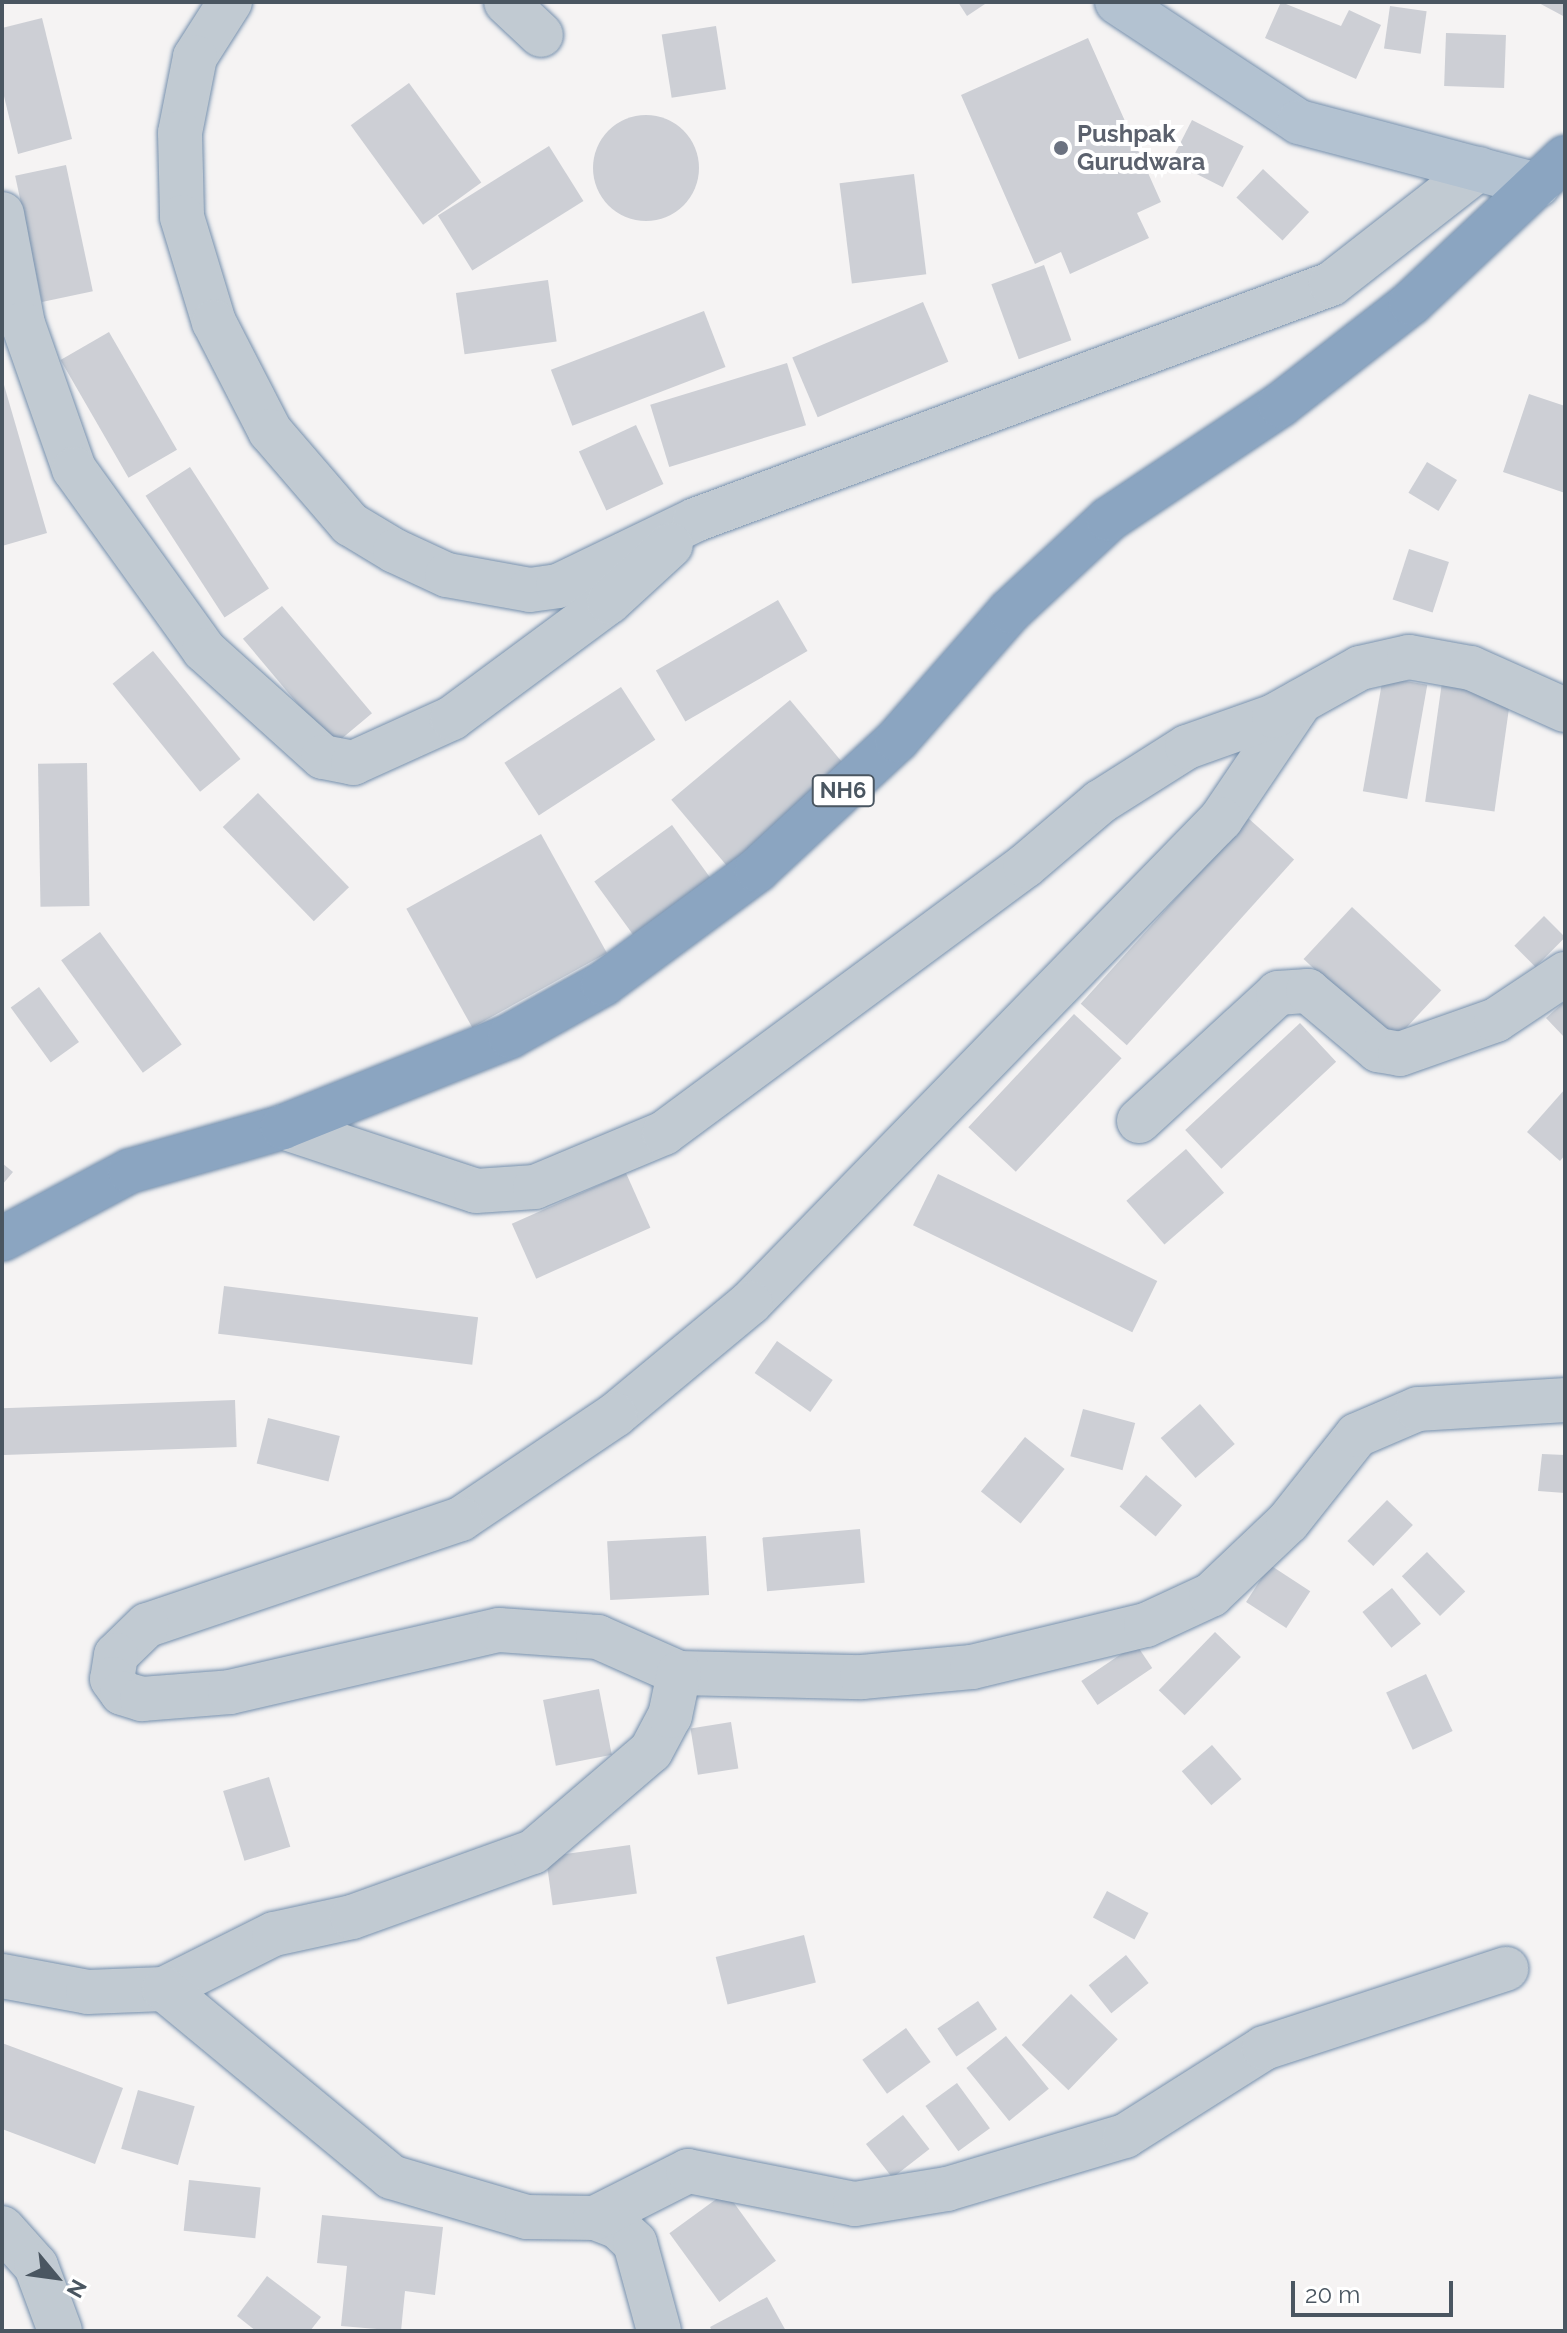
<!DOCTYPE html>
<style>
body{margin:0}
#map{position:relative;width:1567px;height:2333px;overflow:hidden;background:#f5f3f3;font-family:Raleway,sans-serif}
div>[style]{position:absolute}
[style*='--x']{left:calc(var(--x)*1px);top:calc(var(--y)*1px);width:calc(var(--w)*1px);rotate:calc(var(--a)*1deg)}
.building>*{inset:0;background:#cdcfd5;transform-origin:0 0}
.round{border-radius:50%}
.roads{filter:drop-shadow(0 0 2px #7690ad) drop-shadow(0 0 2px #7690ad)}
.street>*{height:44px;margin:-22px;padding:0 22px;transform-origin:22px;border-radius:22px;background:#c1cad2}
.primary>*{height:44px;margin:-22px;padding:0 22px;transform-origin:22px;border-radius:22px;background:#b3c2d1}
.highway>*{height:44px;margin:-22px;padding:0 22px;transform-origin:22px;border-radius:22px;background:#8ba5c1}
.dots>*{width:22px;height:22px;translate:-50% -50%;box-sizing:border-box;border:4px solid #fff;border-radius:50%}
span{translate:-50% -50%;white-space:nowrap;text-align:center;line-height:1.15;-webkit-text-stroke:8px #fff;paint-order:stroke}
.shield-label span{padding:2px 6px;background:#fff;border:2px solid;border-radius:6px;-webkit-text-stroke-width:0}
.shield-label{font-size:22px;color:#4a5661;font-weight:700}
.worship-label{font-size:24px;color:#5b616d;font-weight:700}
.left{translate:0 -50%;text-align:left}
.frame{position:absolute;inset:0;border:4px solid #4a5661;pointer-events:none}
.north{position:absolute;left:16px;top:2237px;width:80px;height:80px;-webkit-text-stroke:6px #fff;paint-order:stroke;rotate:119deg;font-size:22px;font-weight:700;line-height:32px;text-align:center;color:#4a5661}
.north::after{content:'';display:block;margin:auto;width:28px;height:36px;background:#4a5661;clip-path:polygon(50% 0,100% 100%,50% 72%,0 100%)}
.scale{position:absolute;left:1291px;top:2281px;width:162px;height:36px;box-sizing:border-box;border:4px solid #4a5661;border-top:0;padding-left:10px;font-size:24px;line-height:28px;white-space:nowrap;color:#4a5661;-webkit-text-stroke:6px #fff;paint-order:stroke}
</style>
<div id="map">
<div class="building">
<i style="clip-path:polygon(958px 2px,988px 2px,967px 16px)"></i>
<i style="clip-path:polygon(1281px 2px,1341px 26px,1349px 10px,1381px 25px,1356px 79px,1265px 38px)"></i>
<i style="clip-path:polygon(1537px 2px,1565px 2px,1565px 17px)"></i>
<i style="left:1390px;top:6px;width:37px;height:43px;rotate:8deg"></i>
<i style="clip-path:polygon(42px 18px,72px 139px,18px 154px,2px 88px,2px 28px)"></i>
<i style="left:716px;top:26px;width:64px;height:55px;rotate:81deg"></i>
<i style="left:1446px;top:33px;width:60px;height:53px;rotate:2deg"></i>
<i style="clip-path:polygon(1088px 38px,1161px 202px,1137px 213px,1149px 238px,1070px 274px,1061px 252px,1035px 264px,961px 95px)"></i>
<i style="left:409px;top:83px;width:123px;height:72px;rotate:54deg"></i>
<i class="round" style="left:593px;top:115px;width:106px;height:106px"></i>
<i style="left:1192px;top:120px;width:58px;height:46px;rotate:27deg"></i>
<i style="left:549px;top:146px;width:65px;height:131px;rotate:58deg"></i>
<i style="left:66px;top:165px;width:129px;height:52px;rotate:78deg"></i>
<i style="left:1263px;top:169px;width:63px;height:39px;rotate:43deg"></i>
<i style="left:914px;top:174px;width:101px;height:75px;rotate:83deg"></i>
<i style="left:1044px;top:265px;width:80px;height:56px;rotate:70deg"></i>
<i style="left:548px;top:280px;width:62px;height:93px;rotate:82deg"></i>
<i style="left:923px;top:302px;width:65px;height:142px;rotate:67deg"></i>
<i style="left:704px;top:311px;width:60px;height:164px;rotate:69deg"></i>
<i style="left:109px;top:332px;width:136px;height:56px;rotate:60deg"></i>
<i style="left:787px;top:363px;width:65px;height:143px;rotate:73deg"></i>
<i style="clip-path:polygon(2px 378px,47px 533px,2px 546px)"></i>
<i style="clip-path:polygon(1529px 394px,1565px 406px,1565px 493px,1503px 472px)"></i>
<i style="left:636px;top:425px;width:65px;height:63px;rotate:65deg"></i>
<i style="left:1427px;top:462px;width:35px;height:36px;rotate:31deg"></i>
<i style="left:190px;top:467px;width:145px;height:53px;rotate:57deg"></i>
<i style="left:1409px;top:549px;width:42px;height:53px;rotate:18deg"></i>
<i style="left:778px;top:600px;width:59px;height:141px;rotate:60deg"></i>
<i style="left:282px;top:606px;width:140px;height:51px;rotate:50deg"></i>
<i style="left:153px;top:651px;width:139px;height:52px;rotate:51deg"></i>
<i style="left:1383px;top:677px;width:45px;height:116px;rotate:10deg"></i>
<i style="left:1442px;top:682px;width:70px;height:121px;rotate:8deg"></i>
<i style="left:621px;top:687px;width:63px;height:139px;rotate:57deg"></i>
<i style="left:790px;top:700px;width:89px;height:155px;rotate:50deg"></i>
<i style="left:87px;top:763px;width:143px;height:49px;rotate:89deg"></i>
<i style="left:258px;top:793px;width:131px;height:49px;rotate:46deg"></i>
<i style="left:1248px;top:818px;width:62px;height:250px;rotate:42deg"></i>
<i style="left:672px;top:825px;width:70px;height:96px;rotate:54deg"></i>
<i style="left:541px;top:834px;width:136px;height:154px;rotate:61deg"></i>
<i style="left:1352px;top:907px;width:122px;height:71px;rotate:43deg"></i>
<i style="left:1544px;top:916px;width:30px;height:42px;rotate:45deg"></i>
<i style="left:100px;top:932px;width:139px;height:48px;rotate:54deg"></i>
<i style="left:39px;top:987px;width:68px;height:35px;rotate:54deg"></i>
<i style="clip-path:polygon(1565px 1001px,1565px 1038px,1546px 1018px)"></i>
<i style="left:1074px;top:1014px;width:65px;height:155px;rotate:43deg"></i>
<i style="left:1300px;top:1023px;width:53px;height:157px;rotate:47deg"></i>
<i style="clip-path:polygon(1565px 1089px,1565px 1155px,1560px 1161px,1527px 1132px)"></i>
<i style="left:1186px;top:1149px;width:58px;height:79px;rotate:49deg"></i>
<i style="clip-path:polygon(2px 1163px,13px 1172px,2px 1185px)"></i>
<i style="left:626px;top:1173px;width:60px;height:125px;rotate:66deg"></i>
<i style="left:938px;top:1174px;width:244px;height:57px;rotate:26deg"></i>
<i style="left:224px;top:1286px;width:256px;height:48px;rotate:7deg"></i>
<i style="left:777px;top:1341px;width:68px;height:39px;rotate:35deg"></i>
<i style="left:235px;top:1400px;width:47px;height:233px;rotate:88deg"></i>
<i style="left:1200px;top:1404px;width:53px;height:52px;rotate:49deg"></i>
<i style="left:1083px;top:1409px;width:54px;height:49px;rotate:15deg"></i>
<i style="left:268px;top:1418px;width:74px;height:47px;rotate:14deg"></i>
<i style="left:1025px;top:1437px;width:51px;height:70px;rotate:39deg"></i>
<i style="clip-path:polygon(1542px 1454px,1565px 1455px,1565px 1493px,1538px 1491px)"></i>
<i style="left:1146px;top:1475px;width:47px;height:41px;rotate:40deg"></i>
<i style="left:1387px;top:1500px;width:36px;height:57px;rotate:44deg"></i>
<i style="left:860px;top:1529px;width:54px;height:98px;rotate:85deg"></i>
<i style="left:706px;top:1536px;width:59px;height:99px;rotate:87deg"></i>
<i style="left:1427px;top:1552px;width:55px;height:35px;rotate:46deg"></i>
<i style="left:1270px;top:1565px;width:48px;height:44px;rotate:33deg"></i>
<i style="left:1392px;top:1588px;width:46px;height:38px;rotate:51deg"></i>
<i style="left:1215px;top:1632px;width:36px;height:81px;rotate:44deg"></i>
<i style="left:1136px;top:1644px;width:29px;height:66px;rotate:56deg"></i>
<i style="left:1426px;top:1674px;width:63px;height:44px;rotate:65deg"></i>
<i style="left:599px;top:1689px;width:67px;height:57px;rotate:79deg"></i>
<i style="left:731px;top:1722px;width:47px;height:41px;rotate:81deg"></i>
<i style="left:1212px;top:1745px;width:45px;height:40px;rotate:49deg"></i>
<i style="left:269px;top:1777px;width:73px;height:48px;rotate:73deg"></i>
<i style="left:630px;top:1845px;width:49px;height:85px;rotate:82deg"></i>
<i style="left:1107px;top:1891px;width:47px;height:30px;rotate:28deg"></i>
<i style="left:804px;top:1935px;width:49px;height:91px;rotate:76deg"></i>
<i style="left:1126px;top:1955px;width:36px;height:48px;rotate:51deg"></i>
<i style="left:1071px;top:1994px;width:65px;height:71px;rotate:44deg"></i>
<i style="left:978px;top:2001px;width:34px;height:49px;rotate:56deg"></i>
<i style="left:906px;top:2028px;width:42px;height:54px;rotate:54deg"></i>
<i style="left:1006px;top:2036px;width:68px;height:51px;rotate:51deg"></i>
<i style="clip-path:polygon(2px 2043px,123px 2088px,95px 2164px,2px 2129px)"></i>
<i style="left:957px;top:2083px;width:56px;height:39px;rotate:54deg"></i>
<i style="left:138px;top:2090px;width:59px;height:61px;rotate:16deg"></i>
<i style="left:903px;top:2115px;width:43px;height:47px;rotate:52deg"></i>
<i style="left:189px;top:2180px;width:72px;height:51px;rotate:6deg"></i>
<i style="left:726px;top:2192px;width:85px;height:70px;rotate:54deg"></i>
<i style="clip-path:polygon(322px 2215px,443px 2227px,435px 2295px,405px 2291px,401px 2331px,341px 2326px,347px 2266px,317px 2263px)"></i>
<i style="clip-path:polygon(267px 2276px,321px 2317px,310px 2331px,256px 2331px,237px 2316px)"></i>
<i style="clip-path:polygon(767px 2297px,786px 2331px,712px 2331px,710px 2327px)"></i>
</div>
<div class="roads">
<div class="street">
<i style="--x:230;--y:2;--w:65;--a:122.5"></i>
<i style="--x:195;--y:57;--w:77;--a:101.2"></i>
<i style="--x:180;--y:133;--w:84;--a:88.6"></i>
<i style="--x:182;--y:217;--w:110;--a:73.1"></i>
<i style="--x:214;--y:322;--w:123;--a:62.8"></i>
<i style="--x:270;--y:431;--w:123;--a:49.3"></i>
<i style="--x:350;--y:524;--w:52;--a:31"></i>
<i style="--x:395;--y:551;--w:57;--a:24.8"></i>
<i style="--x:447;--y:575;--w:84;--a:10.2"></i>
<i style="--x:530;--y:590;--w:28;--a:-8"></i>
<i style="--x:558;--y:586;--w:152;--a:-25.7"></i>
<i style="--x:695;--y:520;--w:678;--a:-20.36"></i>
<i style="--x:1331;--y:284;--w:187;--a:-38"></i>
<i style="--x:506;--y:2;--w:48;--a:43.3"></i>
<i style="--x:2;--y:214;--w:112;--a:79.2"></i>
<i style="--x:23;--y:324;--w:154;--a:70.6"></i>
<i style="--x:74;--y:469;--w:223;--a:54.3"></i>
<i style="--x:204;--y:650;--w:160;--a:42"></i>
<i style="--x:323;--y:757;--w:31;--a:11"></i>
<i style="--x:353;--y:763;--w:109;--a:-24.4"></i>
<i style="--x:452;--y:718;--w:195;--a:-36.5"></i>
<i style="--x:609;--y:602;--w:84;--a:-42.6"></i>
<i style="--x:1301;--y:701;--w:143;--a:124.1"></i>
<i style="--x:1221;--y:819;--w:675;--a:134.22"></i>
<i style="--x:750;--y:1303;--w:175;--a:140.3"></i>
<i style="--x:615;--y:1415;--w:186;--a:146"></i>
<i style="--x:461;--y:1519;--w:331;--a:161.3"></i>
<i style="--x:147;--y:1625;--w:43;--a:135.9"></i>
<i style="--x:116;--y:1655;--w:24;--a:99"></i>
<i style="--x:112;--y:1679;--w:17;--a:54"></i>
<i style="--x:122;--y:1693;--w:21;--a:17"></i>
<i style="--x:142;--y:1699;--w:88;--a:-4.5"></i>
<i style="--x:230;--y:1692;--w:276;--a:-13"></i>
<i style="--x:499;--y:1630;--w:99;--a:4"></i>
<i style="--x:598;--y:1637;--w:89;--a:24"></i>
<i style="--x:679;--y:1673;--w:183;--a:1.3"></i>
<i style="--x:862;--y:1677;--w:110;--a:-5.2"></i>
<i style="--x:972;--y:1667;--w:179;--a:-13.6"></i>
<i style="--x:1146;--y:1625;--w:72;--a:-24.8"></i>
<i style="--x:1211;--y:1595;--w:106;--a:-43.5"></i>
<i style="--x:1288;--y:1522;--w:111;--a:-51.6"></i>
<i style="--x:1357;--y:1435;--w:66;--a:-23.1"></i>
<i style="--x:1418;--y:1409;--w:147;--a:-3.5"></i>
<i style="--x:1139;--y:1121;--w:189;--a:-42.6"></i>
<i style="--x:1278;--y:993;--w:30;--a:-4"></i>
<i style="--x:1308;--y:991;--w:92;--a:40.1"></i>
<i style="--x:1378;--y:1050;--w:22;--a:10"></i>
<i style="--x:1400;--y:1054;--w:102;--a:-19.5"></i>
<i style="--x:1496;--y:1020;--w:83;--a:-33.7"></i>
<i style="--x:283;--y:1127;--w:203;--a:18.3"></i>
<i style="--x:476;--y:1191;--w:59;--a:-3.9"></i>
<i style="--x:535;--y:1187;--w:140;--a:-22.7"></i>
<i style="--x:664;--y:1133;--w:449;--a:-36.5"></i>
<i style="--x:1025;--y:866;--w:99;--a:-40.5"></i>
<i style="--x:1100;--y:802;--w:103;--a:-32.3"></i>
<i style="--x:1187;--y:747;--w:92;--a:-19.6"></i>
<i style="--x:1274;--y:716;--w:98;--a:-29.2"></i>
<i style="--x:1360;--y:668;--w:50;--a:-12.7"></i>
<i style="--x:1409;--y:657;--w:63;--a:10.1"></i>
<i style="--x:1471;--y:668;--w:103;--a:24.1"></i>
<i style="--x:2;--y:1976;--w:87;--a:10.5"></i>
<i style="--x:88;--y:1992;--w:76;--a:-2.3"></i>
<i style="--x:164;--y:1989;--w:123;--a:-26.6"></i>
<i style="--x:274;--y:1934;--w:80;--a:-12.3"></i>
<i style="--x:352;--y:1917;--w:192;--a:-19.8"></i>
<i style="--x:533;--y:1852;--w:155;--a:-40.6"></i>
<i style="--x:651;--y:1751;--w:40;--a:-62"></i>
<i style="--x:670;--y:1716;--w:44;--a:-78.2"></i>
<i style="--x:164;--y:1989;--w:295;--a:39.6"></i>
<i style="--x:391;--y:2177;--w:142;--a:16.4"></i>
<i style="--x:527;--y:2217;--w:68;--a:0.8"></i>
<i style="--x:595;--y:2218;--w:25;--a:21"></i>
<i style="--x:618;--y:2227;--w:23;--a:43"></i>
<i style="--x:635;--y:2243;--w:91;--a:74.7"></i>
<i style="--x:595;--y:2218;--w:104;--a:-26.8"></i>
<i style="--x:688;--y:2171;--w:170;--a:11.2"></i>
<i style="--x:855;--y:2204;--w:93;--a:-9.3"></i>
<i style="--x:947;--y:2189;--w:186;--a:-16.6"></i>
<i style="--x:1125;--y:2136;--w:165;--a:-32.3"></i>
<i style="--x:1264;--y:2048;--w:255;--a:-18.1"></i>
<i style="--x:2;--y:2228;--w:51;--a:48.2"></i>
<i style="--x:36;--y:2266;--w:69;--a:69.7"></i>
</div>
<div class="primary">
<i style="--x:1117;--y:2;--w:218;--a:33.4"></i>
<i style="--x:1299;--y:122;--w:247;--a:14.8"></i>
</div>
<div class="highway">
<i style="--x:2;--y:1239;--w:145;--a:-28"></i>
<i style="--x:130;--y:1171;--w:159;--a:-16"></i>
<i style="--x:283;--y:1127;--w:245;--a:-21.8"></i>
<i style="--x:510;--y:1036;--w:107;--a:-29.2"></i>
<i style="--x:603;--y:984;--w:192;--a:-36.5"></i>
<i style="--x:757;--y:870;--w:191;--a:-42.9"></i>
<i style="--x:897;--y:740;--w:171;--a:-48.8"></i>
<i style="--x:1010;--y:611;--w:135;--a:-42.9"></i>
<i style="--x:1109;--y:519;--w:206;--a:-33.7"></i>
<i style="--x:1280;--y:405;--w:166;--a:-37.9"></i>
<i style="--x:1411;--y:303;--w:212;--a:-43.3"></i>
</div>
</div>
<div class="dots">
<i style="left:1061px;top:148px;background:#6b7280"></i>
</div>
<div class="shield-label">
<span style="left:843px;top:791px">NH6</span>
</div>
<div class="worship-label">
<span class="left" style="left:1077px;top:148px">Pushpak<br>Gurudwara</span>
</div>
<div class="frame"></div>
<div class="north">N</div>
<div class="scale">20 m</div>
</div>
